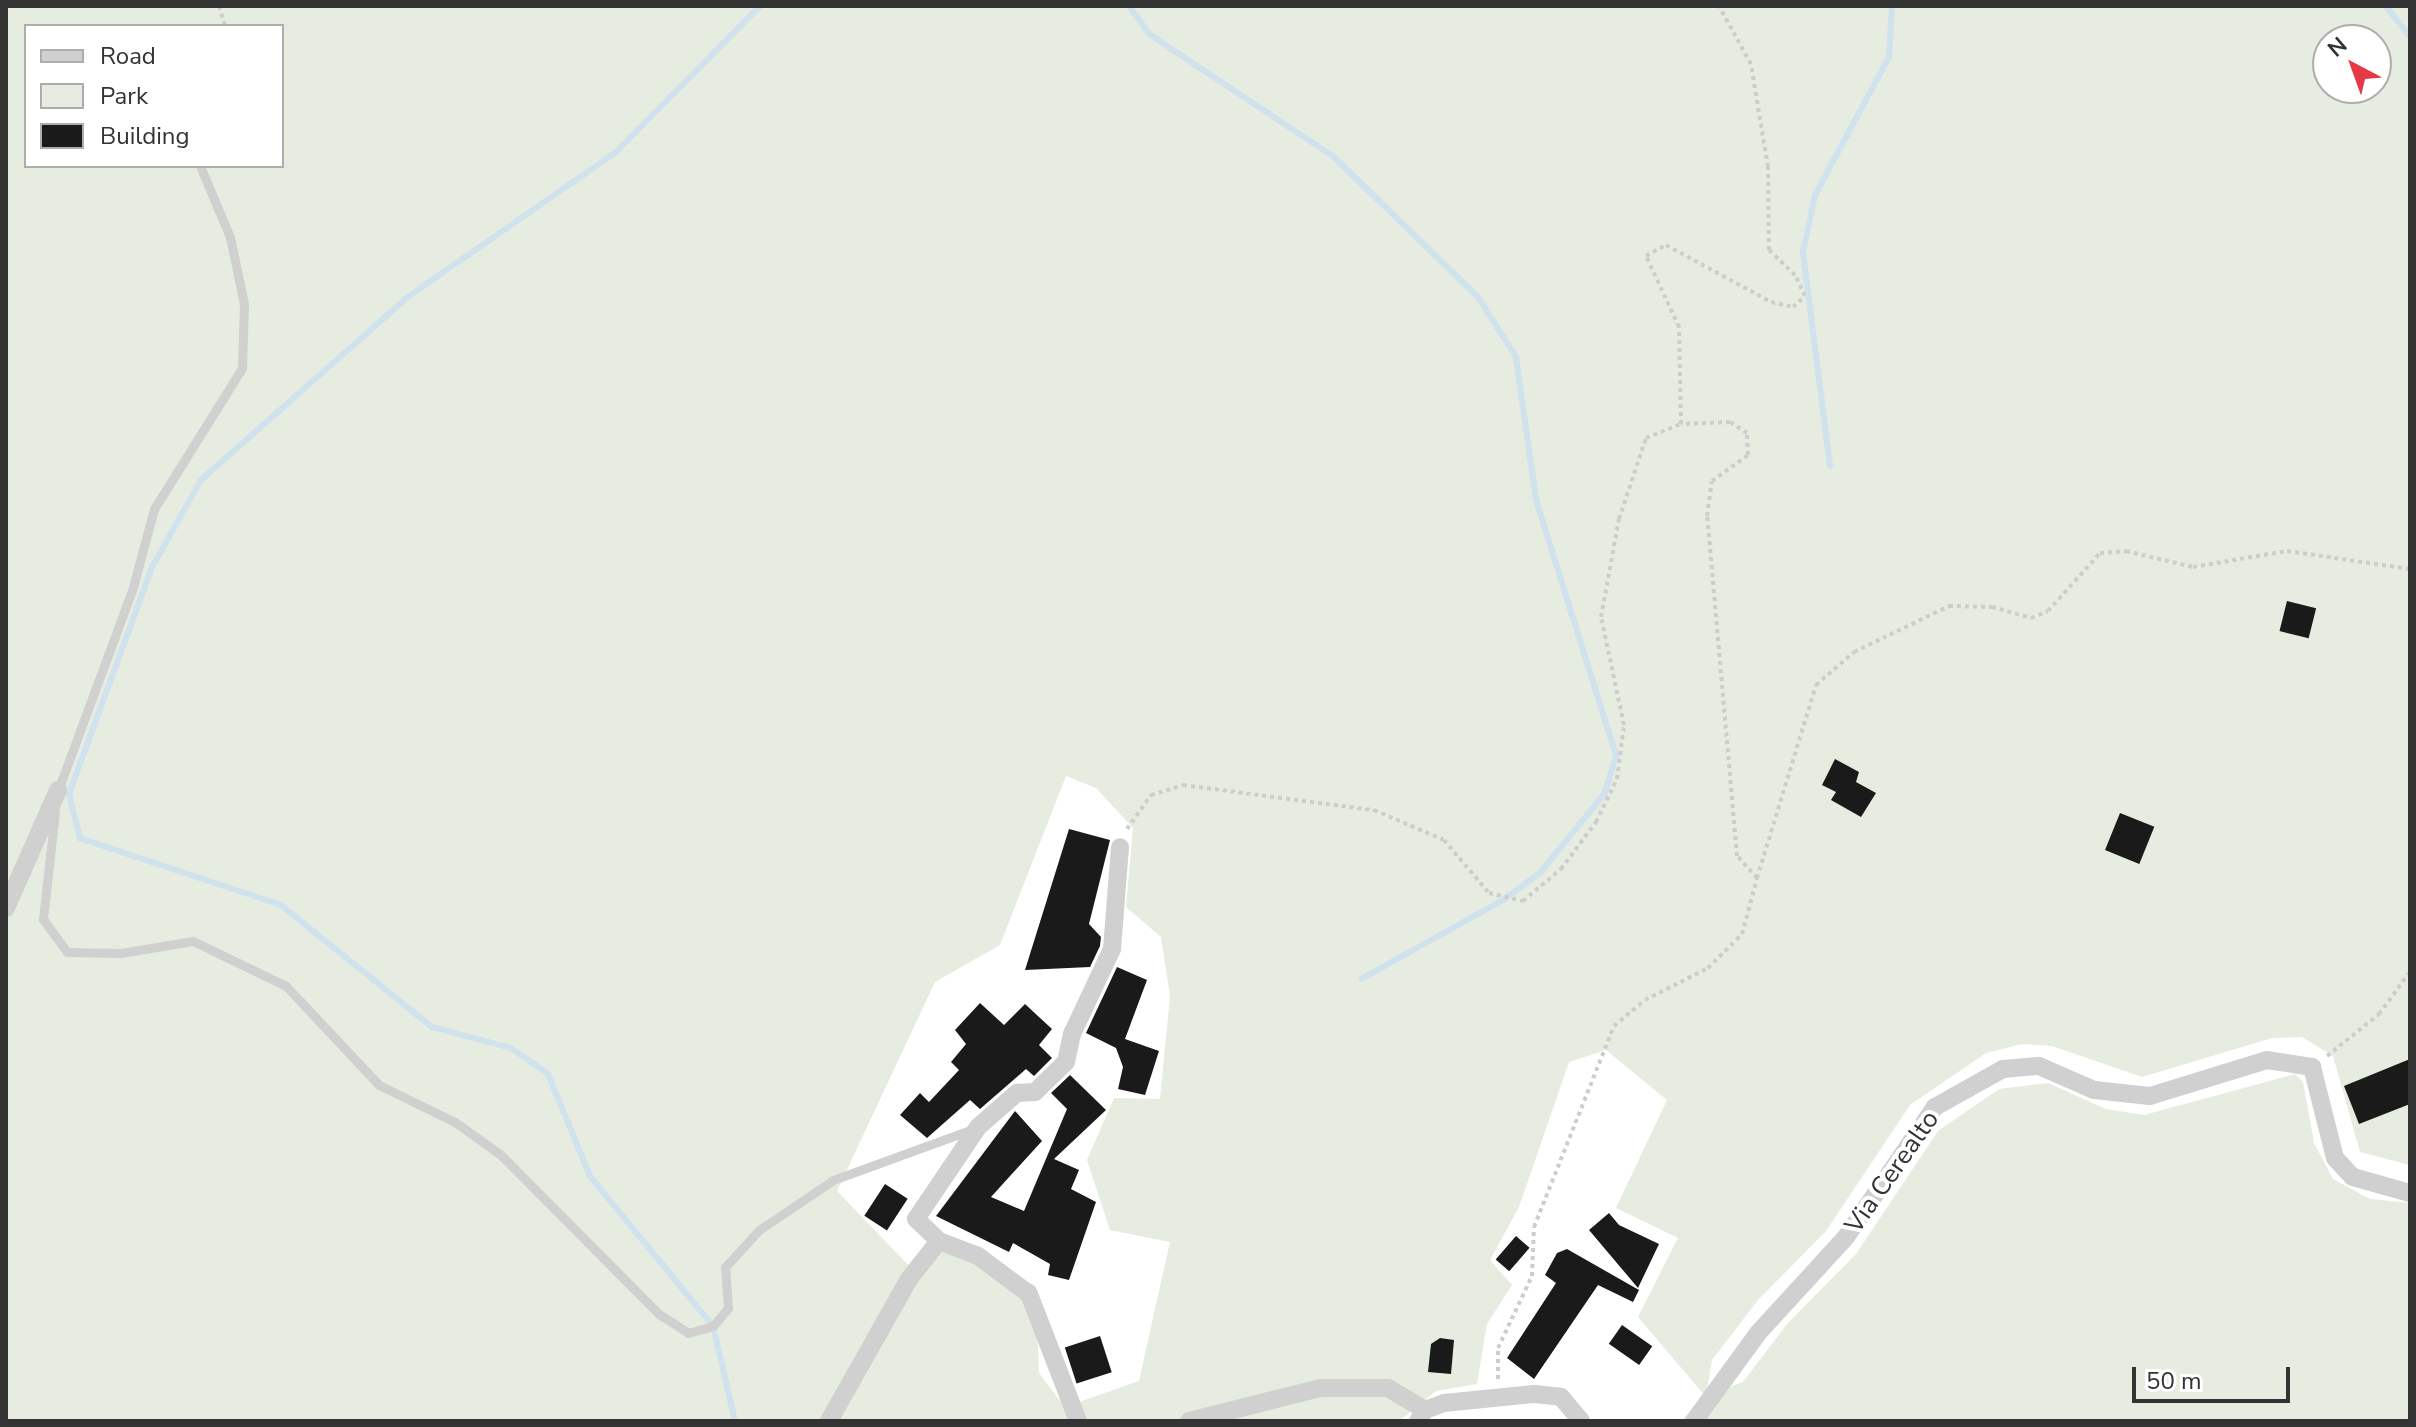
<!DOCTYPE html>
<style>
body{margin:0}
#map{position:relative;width:2416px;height:1427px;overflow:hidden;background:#fff;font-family:"Nunito Sans",sans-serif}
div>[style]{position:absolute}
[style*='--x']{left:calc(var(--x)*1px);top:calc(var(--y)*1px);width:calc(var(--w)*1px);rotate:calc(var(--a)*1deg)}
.green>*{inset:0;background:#e6ecdf}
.stream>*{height:6px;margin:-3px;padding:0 3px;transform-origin:3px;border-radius:3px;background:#cfe2ee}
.building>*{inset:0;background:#1a1a1a;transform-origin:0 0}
.path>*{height:4px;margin-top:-2px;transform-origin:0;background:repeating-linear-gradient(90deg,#cdcdcd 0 4px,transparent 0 8px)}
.service>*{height:9px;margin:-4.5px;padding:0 4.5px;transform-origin:4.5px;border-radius:4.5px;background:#d0d0d0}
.minor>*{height:18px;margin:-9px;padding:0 9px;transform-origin:9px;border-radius:9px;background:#d0d0d0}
span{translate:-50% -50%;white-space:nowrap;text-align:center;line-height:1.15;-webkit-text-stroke:8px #fff;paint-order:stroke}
.street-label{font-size:26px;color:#333}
.frame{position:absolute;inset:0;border:8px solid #333;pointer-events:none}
.legend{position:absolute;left:24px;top:24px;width:260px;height:144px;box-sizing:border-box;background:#fff;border:2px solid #adadad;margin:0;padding:10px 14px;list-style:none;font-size:24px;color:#333}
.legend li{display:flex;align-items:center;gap:16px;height:40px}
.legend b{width:40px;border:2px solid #adadad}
.north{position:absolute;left:2312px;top:24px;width:80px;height:80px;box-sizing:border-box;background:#fff;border:2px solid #adadad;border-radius:50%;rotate:319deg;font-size:22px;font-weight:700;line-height:32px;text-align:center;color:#333}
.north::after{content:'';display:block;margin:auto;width:28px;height:36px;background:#e63946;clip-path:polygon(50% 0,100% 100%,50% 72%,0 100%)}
.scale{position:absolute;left:2132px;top:1367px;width:158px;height:36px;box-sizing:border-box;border:4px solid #333;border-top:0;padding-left:10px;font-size:24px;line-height:28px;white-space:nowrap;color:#333;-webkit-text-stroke:6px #fff;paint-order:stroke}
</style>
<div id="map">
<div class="green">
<i style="clip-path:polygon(evenodd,6px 6px,2410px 6px,2410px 1165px,2360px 1152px,2333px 1056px,2302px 1037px,2272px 1038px,2142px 1077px,2052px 1046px,2022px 1044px,1986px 1053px,1910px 1105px,1826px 1231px,1758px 1300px,1712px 1360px,1706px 1396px,1743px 1382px,1787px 1324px,1856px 1254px,1938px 1131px,1999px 1089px,2048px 1083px,2106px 1109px,2144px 1115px,2295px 1074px,2303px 1082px,2314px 1143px,2333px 1179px,2370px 1199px,2410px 1203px,2410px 1421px,1681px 1421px,1706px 1397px,1638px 1317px,1678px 1238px,1616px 1208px,1667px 1100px,1606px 1050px,1569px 1062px,1519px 1207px,1490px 1260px,1512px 1285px,1487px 1324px,1477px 1384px,1436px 1391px,1399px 1421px,6px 1421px,6px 6px,26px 26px,282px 26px,282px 166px,26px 166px,26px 26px,6px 6px,2328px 40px,2376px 40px,2376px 88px,2328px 88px,2328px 40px,6px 6px,1066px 776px,1096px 788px,1133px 828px,1126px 907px,1161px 937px,1170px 996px,1160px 1099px,1114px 1098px,1087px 1160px,1110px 1230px,1170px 1242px,1139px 1381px,1065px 1407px,1039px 1373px,1036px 1286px,935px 1237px,913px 1270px,837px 1191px,935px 982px,1000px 945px,1066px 776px)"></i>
</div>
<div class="stream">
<i style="--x:1129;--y:6;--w:34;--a:54"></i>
<i style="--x:1149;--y:34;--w:222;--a:33.6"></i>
<i style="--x:1334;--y:157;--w:201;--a:44.2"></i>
<i style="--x:1478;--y:297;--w:71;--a:57.7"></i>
<i style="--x:1516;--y:357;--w:144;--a:82"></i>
<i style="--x:1536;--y:500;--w:268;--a:72.6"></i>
<i style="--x:1616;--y:756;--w:39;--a:107"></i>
<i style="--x:1605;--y:793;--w:103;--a:129.1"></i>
<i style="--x:1540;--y:873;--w:46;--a:143.9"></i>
<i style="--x:1503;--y:900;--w:162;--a:150.9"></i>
<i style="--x:2386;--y:6;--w:39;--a:52"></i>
<i style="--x:1830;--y:466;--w:216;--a:-97.2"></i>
<i style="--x:1803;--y:252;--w:58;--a:-78.1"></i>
<i style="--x:1815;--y:195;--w:157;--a:-61.8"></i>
<i style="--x:1889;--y:57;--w:51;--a:-86.6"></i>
<i style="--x:735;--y:1421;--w:98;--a:-103"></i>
<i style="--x:713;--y:1326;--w:194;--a:-129.4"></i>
<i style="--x:590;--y:1176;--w:110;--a:-112.4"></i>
<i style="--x:548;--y:1074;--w:45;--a:-144.9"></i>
<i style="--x:511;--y:1048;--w:82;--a:-165.1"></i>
<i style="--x:432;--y:1027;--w:194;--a:-141.1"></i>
<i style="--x:281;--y:905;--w:212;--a:-161.6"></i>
<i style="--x:80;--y:838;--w:45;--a:-104"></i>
<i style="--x:69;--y:794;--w:242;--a:-69.9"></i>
<i style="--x:152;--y:567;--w:100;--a:-60.6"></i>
<i style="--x:201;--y:480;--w:278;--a:-41.5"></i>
<i style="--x:409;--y:296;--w:251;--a:-34.8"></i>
<i style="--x:615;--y:153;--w:206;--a:-45.4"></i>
</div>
<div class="building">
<i style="left:2287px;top:601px;width:30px;height:31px;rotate:14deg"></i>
<i style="clip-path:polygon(1835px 759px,1859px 772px,1856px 782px,1876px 793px,1861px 817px,1831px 800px,1836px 792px,1822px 785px)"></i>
<i style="left:2120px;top:813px;width:37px;height:40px;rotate:22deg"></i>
<i style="clip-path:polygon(1069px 829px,1110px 840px,1089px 924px,1101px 937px,1100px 946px,1090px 967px,1025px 970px)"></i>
<i style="clip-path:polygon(1117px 967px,1147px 980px,1125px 1039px,1159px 1051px,1145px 1095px,1118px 1089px,1123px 1067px,1116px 1048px,1086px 1033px)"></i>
<i style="clip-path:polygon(980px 1003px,1004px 1025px,1025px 1004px,1052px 1029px,1039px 1045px,1052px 1058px,1034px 1076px,1026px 1069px,980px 1109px,970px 1100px,927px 1138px,900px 1115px,920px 1093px,929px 1102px,959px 1070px,951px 1062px,966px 1044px,955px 1030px)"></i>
<i style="clip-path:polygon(2410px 1059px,2410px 1104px,2359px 1124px,2344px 1086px)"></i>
<i style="clip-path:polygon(1070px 1075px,1106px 1110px,1054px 1159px,1079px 1170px,1071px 1189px,1096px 1202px,1069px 1280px,1048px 1275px,1050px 1264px,1013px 1243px,1009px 1252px,936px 1216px,1015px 1111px,1042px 1141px,991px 1197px,1024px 1211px,1067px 1109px,1051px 1093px)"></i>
<i style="left:885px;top:1184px;width:27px;height:38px;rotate:33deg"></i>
<i style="clip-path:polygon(1609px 1213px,1619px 1225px,1659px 1244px,1638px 1288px,1589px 1230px)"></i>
<i style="left:1516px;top:1236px;width:18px;height:31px;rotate:41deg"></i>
<i style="clip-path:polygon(1567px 1249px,1639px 1290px,1633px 1302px,1598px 1285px,1534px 1379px,1507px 1358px,1556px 1283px,1545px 1275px,1557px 1253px)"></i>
<i style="left:1622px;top:1325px;width:37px;height:23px;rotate:35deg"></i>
<i style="left:1100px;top:1336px;width:38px;height:37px;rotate:72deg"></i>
<i style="clip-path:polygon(1440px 1338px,1454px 1340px,1451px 1374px,1428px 1372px,1431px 1344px)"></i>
</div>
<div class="path">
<i style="--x:219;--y:6;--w:21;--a:73"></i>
<i style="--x:1127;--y:829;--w:42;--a:-54.8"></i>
<i style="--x:1151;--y:795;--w:34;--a:-17"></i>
<i style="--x:1183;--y:785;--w:193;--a:7.5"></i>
<i style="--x:1374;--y:810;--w:76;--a:23.2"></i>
<i style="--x:1444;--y:840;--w:70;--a:49.7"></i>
<i style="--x:1489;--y:893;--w:35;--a:13"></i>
<i style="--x:1523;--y:901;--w:50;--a:-40.1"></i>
<i style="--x:1561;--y:869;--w:59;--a:-53.3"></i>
<i style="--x:1596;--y:822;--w:48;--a:-64"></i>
<i style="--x:1617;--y:779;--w:54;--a:-82.6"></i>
<i style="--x:1624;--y:725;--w:110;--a:-102"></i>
<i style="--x:1601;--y:617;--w:100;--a:-79.6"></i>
<i style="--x:1619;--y:519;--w:85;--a:-71.6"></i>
<i style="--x:1646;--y:438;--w:38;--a:-22"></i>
<i style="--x:1757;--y:878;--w:202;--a:-73"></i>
<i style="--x:1816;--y:685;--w:50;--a:-41"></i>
<i style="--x:1854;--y:652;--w:106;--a:-25.8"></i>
<i style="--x:1949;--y:606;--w:43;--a:1.3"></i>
<i style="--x:1992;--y:607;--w:41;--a:15.8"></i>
<i style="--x:2031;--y:618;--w:18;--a:-22"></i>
<i style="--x:2048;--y:611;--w:78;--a:-48.1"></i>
<i style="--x:2100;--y:553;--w:26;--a:-4"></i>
<i style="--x:2126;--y:551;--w:69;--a:13.4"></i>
<i style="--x:2193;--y:567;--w:95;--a:-9.7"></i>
<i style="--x:2287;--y:551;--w:124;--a:8.3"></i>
<i style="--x:2327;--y:1056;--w:67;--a:-38.9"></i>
<i style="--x:2379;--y:1014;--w:52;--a:-53.6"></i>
<i style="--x:1498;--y:1379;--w:31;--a:-90"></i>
<i style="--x:1498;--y:1348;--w:80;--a:-64.7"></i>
<i style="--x:1532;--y:1276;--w:49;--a:-87.7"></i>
<i style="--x:1534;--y:1227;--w:216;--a:-68.3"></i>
<i style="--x:1614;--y:1026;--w:40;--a:-40"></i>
<i style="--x:1645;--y:1000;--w:71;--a:-26.9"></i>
<i style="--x:1708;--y:968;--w:48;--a:-45"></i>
<i style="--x:1742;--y:934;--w:58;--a:-75"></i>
<i style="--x:1757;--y:878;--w:30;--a:-132"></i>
<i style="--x:1737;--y:856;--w:341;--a:-95"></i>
<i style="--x:1707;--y:516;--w:35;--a:-82"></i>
<i style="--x:1712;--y:481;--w:44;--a:-35.8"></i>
<i style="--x:1748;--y:455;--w:22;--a:-93"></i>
<i style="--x:1747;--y:433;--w:20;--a:-147"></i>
<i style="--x:1730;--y:422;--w:49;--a:177.7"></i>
<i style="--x:1681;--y:424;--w:97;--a:-91.2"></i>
<i style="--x:1679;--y:327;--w:78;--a:-114.9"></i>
<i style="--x:1646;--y:256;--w:23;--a:-29"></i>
<i style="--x:1666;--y:245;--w:119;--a:28.5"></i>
<i style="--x:1771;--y:302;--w:23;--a:13"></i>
<i style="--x:1793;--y:307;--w:16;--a:-43"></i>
<i style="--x:1805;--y:296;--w:23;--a:-115"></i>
<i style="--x:1795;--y:275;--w:36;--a:-136"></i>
<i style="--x:1769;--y:250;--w:83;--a:-90.7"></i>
<i style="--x:1768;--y:167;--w:104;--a:-99.4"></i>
<i style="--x:1751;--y:64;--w:66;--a:-118.9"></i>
</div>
<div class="service">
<i style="--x:57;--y:793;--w:220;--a:-69.7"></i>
<i style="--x:133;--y:587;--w:81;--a:-74.9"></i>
<i style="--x:154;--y:509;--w:166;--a:-58"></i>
<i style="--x:242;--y:368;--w:64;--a:-88.2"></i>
<i style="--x:244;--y:304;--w:68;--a:-101.8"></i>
<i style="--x:230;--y:237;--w:77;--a:-112.9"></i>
<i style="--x:55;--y:812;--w:108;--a:96.4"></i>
<i style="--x:43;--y:919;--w:41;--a:54"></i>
<i style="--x:67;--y:952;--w:54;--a:1.1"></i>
<i style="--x:121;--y:953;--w:73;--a:-9.5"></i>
<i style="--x:193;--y:941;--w:103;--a:25.8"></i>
<i style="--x:286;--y:986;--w:136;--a:46.8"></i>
<i style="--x:379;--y:1085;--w:85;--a:26"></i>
<i style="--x:455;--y:1122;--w:57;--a:35.7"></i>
<i style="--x:501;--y:1155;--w:224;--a:45.2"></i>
<i style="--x:659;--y:1314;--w:35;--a:33"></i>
<i style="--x:688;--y:1333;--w:26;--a:-16"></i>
<i style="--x:713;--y:1326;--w:23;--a:-50"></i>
<i style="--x:728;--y:1308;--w:41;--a:-94.2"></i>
<i style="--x:725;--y:1267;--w:50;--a:-47.4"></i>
<i style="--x:759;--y:1230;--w:89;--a:-34"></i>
<i style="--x:833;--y:1180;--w:149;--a:-20"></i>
</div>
<div class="minor">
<i style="--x:6;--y:908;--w:129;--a:-66.2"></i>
<i style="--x:829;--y:1421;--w:163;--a:-60.6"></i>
<i style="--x:909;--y:1279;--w:48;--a:-51.7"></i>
<i style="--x:1078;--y:1421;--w:136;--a:-111.1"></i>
<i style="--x:1029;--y:1294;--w:64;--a:-143.3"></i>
<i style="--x:978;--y:1256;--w:42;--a:-159"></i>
<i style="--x:939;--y:1241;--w:32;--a:-136"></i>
<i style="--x:916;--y:1219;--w:111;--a:-56"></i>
<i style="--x:978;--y:1127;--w:52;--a:-41.1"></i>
<i style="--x:1017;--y:1093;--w:18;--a:-3"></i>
<i style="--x:1035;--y:1092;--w:43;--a:-44.1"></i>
<i style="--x:1066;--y:1062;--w:29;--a:-78"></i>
<i style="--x:1072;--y:1034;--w:94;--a:-64.8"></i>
<i style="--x:1112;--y:949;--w:102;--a:-85.5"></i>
<i style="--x:1189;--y:1421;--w:135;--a:-14.1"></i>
<i style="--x:1320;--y:1388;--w:68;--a:0"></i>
<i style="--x:1388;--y:1388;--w:43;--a:30.7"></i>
<i style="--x:1418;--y:1421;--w:13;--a:-58"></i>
<i style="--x:1425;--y:1410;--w:20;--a:-20"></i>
<i style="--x:1444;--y:1403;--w:90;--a:-5.7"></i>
<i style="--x:1534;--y:1394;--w:27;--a:6"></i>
<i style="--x:1561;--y:1397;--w:31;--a:50"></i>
<i style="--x:1694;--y:1421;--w:110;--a:-53.9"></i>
<i style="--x:1759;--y:1332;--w:129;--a:-47.5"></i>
<i style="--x:1846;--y:1237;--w:158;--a:-55.6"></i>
<i style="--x:1935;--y:1107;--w:78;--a:-29.2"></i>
<i style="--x:2003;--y:1069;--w:36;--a:-5"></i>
<i style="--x:2039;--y:1066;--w:60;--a:23.6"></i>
<i style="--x:2094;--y:1090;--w:56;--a:6.1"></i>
<i style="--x:2150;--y:1096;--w:122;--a:-17.1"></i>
<i style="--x:2267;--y:1060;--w:46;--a:8.8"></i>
<i style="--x:2312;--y:1067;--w:94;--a:75.8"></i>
<i style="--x:2335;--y:1158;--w:26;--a:47"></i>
<i style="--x:2353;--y:1177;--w:59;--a:15.7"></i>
</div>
<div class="street-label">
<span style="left:1892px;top:1172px;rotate:-55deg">Via Cerealto</span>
</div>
<div class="frame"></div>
<ul class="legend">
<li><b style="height:10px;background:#d0d0d0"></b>Road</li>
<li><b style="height:22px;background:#e6ecdf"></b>Park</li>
<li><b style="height:22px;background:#1a1a1a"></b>Building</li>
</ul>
<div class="north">N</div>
<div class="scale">50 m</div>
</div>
